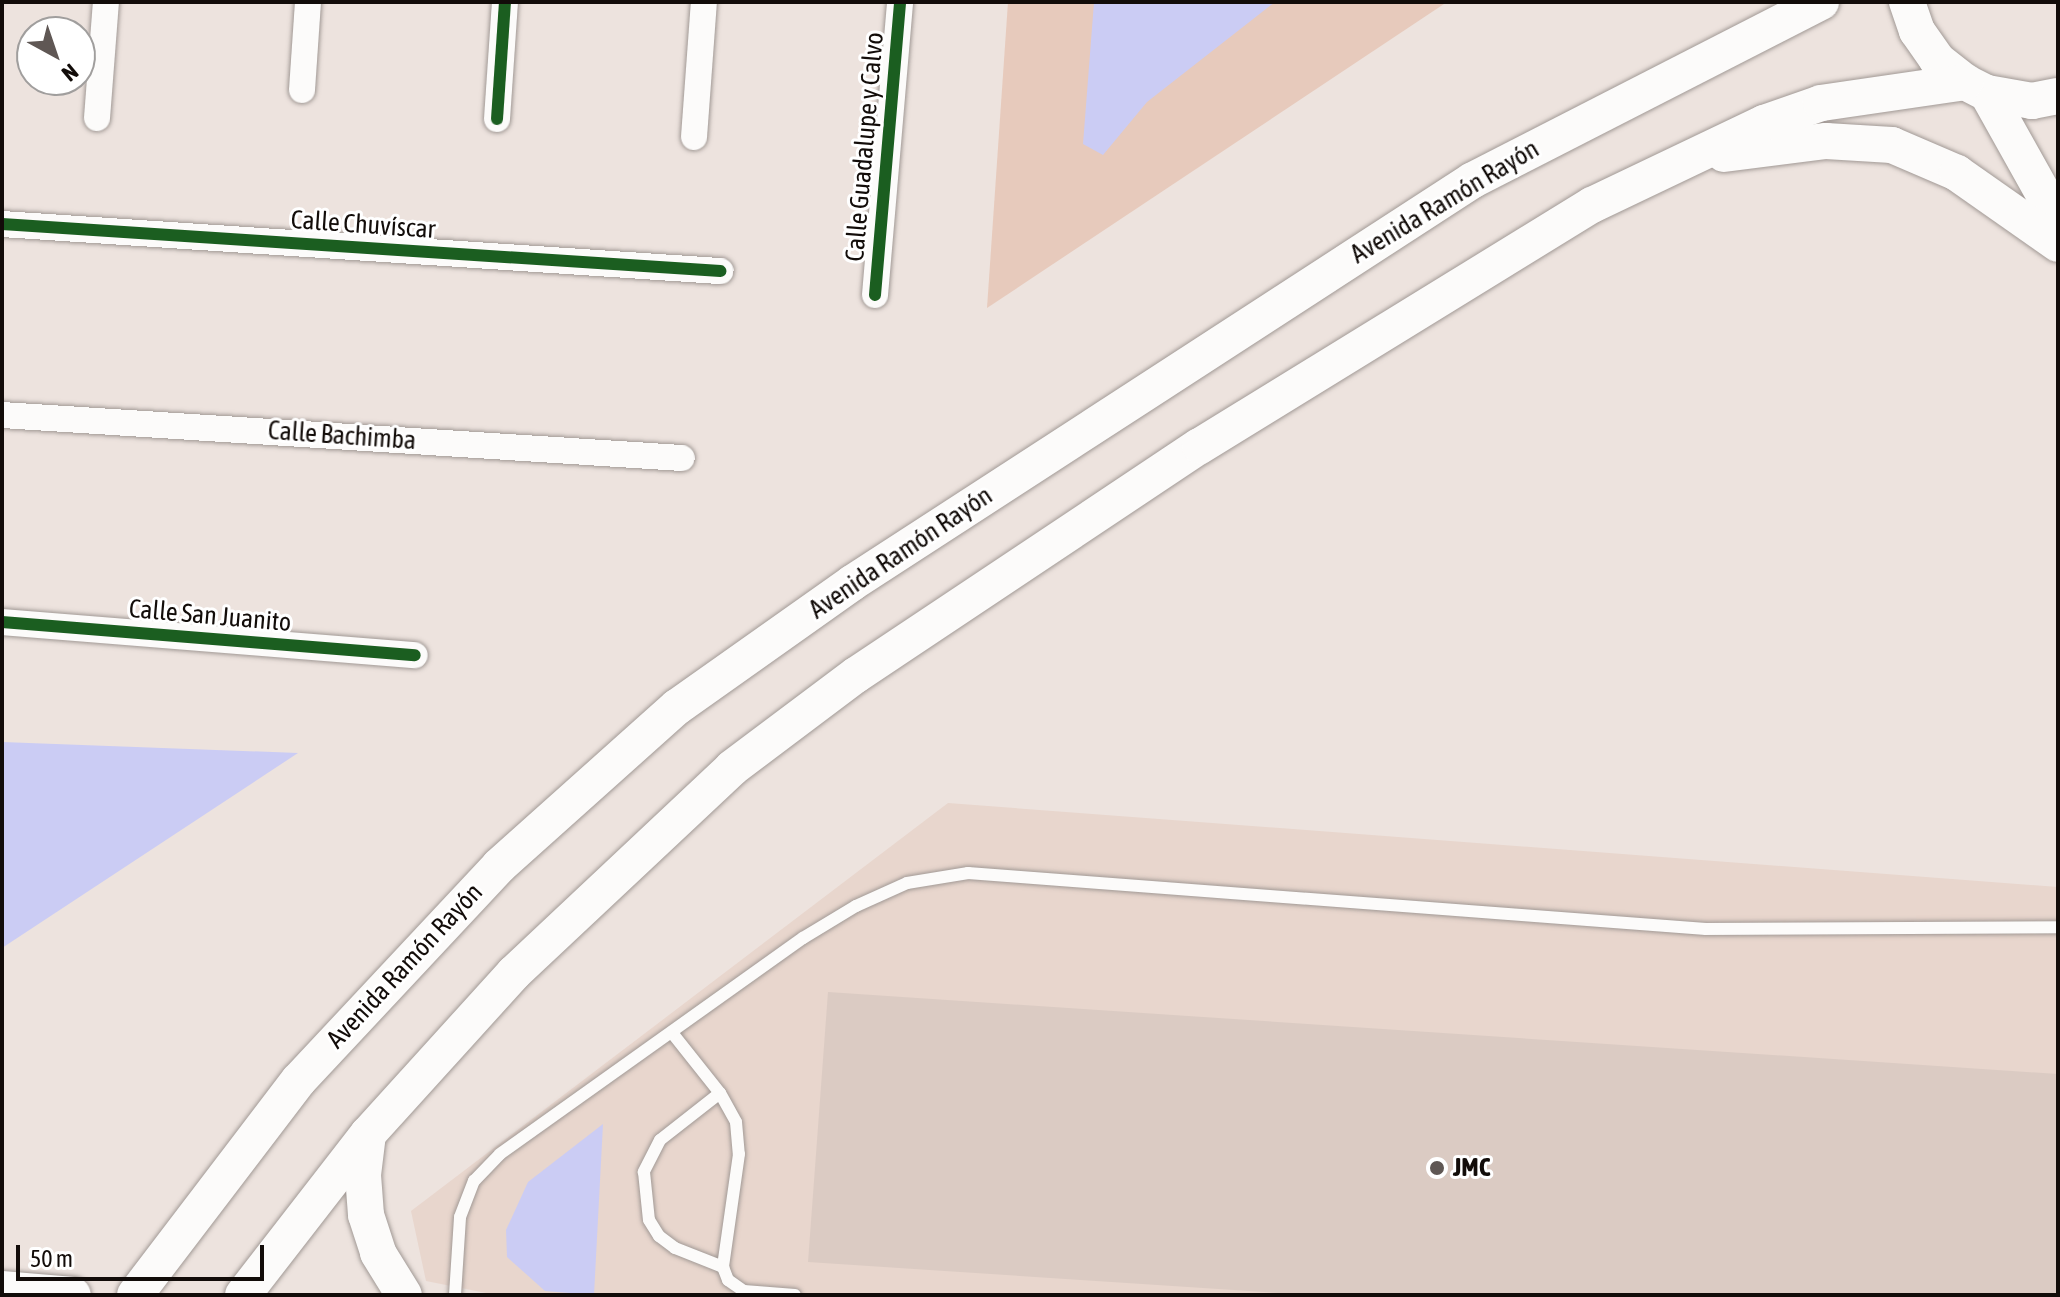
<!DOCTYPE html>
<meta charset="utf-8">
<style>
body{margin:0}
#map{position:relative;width:2060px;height:1297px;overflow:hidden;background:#ede3de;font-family:"Asap Condensed",sans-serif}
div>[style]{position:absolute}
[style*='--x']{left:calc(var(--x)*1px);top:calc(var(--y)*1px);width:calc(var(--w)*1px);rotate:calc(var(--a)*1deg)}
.built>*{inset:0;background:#e8d6cd}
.green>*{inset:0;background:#e7cabc}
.water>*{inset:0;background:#cbccf4}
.building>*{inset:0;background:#dbcbc3}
.roads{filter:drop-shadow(0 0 2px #a19995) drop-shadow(0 0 2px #a19995)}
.service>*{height:12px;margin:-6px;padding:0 6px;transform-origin:6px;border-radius:6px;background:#fcfbfa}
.minor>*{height:26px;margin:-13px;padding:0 13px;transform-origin:13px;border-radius:13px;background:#fcfbfa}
.secondary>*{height:36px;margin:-18px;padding:0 18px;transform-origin:18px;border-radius:18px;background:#fcfbfa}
.cycleway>*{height:12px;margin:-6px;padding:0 6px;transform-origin:6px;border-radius:6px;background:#1b5e20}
.dots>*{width:22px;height:22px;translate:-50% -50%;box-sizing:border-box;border:4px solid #fff;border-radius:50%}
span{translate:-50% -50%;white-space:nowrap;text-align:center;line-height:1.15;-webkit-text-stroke:6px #fff;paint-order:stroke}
.street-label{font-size:26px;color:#120c09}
.poi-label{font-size:26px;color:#120c09;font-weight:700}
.left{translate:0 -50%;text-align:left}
.frame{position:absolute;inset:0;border:4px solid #120c09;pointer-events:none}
.north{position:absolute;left:16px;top:16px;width:80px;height:80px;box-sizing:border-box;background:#fff;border:2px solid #a09e9d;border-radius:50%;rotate:140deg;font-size:22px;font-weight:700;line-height:32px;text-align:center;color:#120c09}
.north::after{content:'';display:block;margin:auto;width:28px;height:36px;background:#5f5754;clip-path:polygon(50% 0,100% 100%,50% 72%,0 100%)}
.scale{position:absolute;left:16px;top:1245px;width:248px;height:36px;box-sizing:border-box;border:4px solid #120c09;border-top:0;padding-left:10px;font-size:24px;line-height:28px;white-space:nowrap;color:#120c09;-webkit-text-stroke:6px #fff;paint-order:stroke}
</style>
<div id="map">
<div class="built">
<i style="clip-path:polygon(948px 803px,2058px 887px,2058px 1295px,496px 1295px,426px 1281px,411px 1211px)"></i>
</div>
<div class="green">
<i style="clip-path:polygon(1008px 2px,1447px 2px,987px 308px)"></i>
</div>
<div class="water">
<i style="clip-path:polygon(1094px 2px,1275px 2px,1147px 102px,1103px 155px,1083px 144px)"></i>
<i style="clip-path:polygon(2px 742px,298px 753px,2px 948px)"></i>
<i style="clip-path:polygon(603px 1124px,594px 1295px,545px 1291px,507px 1257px,506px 1230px,528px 1182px)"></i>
</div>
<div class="building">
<i style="clip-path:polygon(828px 992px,2058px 1074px,2058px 1295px,1309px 1295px,808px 1262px)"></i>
</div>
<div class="roads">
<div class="service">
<i style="--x:673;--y:1034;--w:75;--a:51.5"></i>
<i style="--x:720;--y:1093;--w:33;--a:61"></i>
<i style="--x:736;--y:1122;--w:32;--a:85"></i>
<i style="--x:739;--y:1154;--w:114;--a:98.1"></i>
<i style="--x:723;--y:1267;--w:14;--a:69"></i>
<i style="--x:728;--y:1280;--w:19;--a:35"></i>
<i style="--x:744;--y:1291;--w:51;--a:4.5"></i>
<i style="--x:720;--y:1093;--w:76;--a:141.9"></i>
<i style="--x:660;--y:1140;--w:36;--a:117"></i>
<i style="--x:644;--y:1172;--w:48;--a:84.1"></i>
<i style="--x:649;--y:1220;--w:19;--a:58"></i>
<i style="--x:659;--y:1236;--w:20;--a:37"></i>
<i style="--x:675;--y:1248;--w:52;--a:21.6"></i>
<i style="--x:455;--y:1295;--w:78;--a:-86.3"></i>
<i style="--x:460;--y:1217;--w:39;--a:-69"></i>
<i style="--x:474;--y:1181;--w:37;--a:-46"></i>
<i style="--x:500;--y:1154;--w:372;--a:-35.5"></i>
<i style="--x:803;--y:938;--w:62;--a:-31.1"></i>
<i style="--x:856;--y:906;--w:56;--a:-24.3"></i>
<i style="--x:907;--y:883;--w:62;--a:-9.3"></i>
<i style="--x:968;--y:873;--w:740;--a:4.34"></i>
<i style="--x:1706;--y:929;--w:352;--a:-0.3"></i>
</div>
<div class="minor">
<i style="--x:302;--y:90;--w:88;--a:-86.1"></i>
<i style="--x:97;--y:118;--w:116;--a:-85.6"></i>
<i style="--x:497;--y:119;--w:117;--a:-86.1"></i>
<i style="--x:694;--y:137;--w:135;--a:-85.8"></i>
<i style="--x:2;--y:224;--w:720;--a:3.75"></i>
<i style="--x:875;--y:295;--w:294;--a:-85.1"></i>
<i style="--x:2;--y:415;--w:681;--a:3.62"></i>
<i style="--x:2;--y:622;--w:414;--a:4.6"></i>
</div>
<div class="secondary">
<i style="--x:1907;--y:2;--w:31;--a:71"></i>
<i style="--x:1917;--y:31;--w:35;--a:55"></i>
<i style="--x:1937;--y:60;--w:36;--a:38"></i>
<i style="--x:1965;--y:82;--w:25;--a:27"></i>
<i style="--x:1987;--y:93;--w:46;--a:10.1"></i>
<i style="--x:2032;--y:101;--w:26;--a:-11"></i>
<i style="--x:1987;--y:93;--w:145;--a:60.8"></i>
<i style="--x:1724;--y:154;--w:103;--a:-7.3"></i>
<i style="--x:1826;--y:141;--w:66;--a:3.5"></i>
<i style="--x:1892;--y:145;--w:71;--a:23.3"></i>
<i style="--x:1957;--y:173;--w:123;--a:35.1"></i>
<i style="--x:368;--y:1134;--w:41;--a:97"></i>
<i style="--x:363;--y:1175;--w:40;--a:85.7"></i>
<i style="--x:366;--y:1215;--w:40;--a:72"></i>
<i style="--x:378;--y:1253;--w:49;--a:58.2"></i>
<i style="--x:2;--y:1289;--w:71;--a:4.8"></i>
<i style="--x:135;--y:1295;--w:270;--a:-52.7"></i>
<i style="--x:299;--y:1080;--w:293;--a:-46.9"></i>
<i style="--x:499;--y:866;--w:239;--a:-41.8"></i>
<i style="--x:677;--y:707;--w:214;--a:-35.3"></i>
<i style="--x:852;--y:583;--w:740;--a:-32.98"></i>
<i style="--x:1473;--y:180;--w:391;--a:-27.1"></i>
<i style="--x:243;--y:1295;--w:204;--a:-52.2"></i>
<i style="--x:368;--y:1134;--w:217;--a:-47.8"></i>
<i style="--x:514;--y:973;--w:299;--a:-43.2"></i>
<i style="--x:732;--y:768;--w:155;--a:-36.9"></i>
<i style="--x:856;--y:675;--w:413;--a:-33.7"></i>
<i style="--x:1200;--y:446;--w:460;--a:-31.6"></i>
<i style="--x:1592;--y:205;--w:191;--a:-25.5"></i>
<i style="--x:1764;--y:123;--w:60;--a:-19.3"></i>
<i style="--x:1821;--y:103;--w:146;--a:-8.3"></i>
</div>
</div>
<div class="cycleway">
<i style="--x:497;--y:119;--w:117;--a:-86.1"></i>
<i style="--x:2;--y:224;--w:720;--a:3.75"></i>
<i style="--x:875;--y:295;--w:294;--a:-85.1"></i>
<i style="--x:2;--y:622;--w:414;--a:4.6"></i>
</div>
<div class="dots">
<i style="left:1437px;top:1168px;background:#5f5754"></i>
</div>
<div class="street-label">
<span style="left:865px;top:147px;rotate:-85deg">Calle Guadalupe y Calvo</span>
<span style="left:1445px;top:202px;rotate:-31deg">Avenida Ramón Rayón</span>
<span style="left:363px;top:225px;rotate:4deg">Calle Chuvíscar</span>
<span style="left:342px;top:436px;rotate:4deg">Calle Bachimba</span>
<span style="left:901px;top:553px;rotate:-34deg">Avenida Ramón Rayón</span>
<span style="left:210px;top:616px;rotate:5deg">Calle San Juanito</span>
<span style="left:405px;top:966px;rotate:-47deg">Avenida Ramón Rayón</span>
</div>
<div class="poi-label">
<span class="left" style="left:1453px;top:1168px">JMC</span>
</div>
<div class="frame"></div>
<div class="north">N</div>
<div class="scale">50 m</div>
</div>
